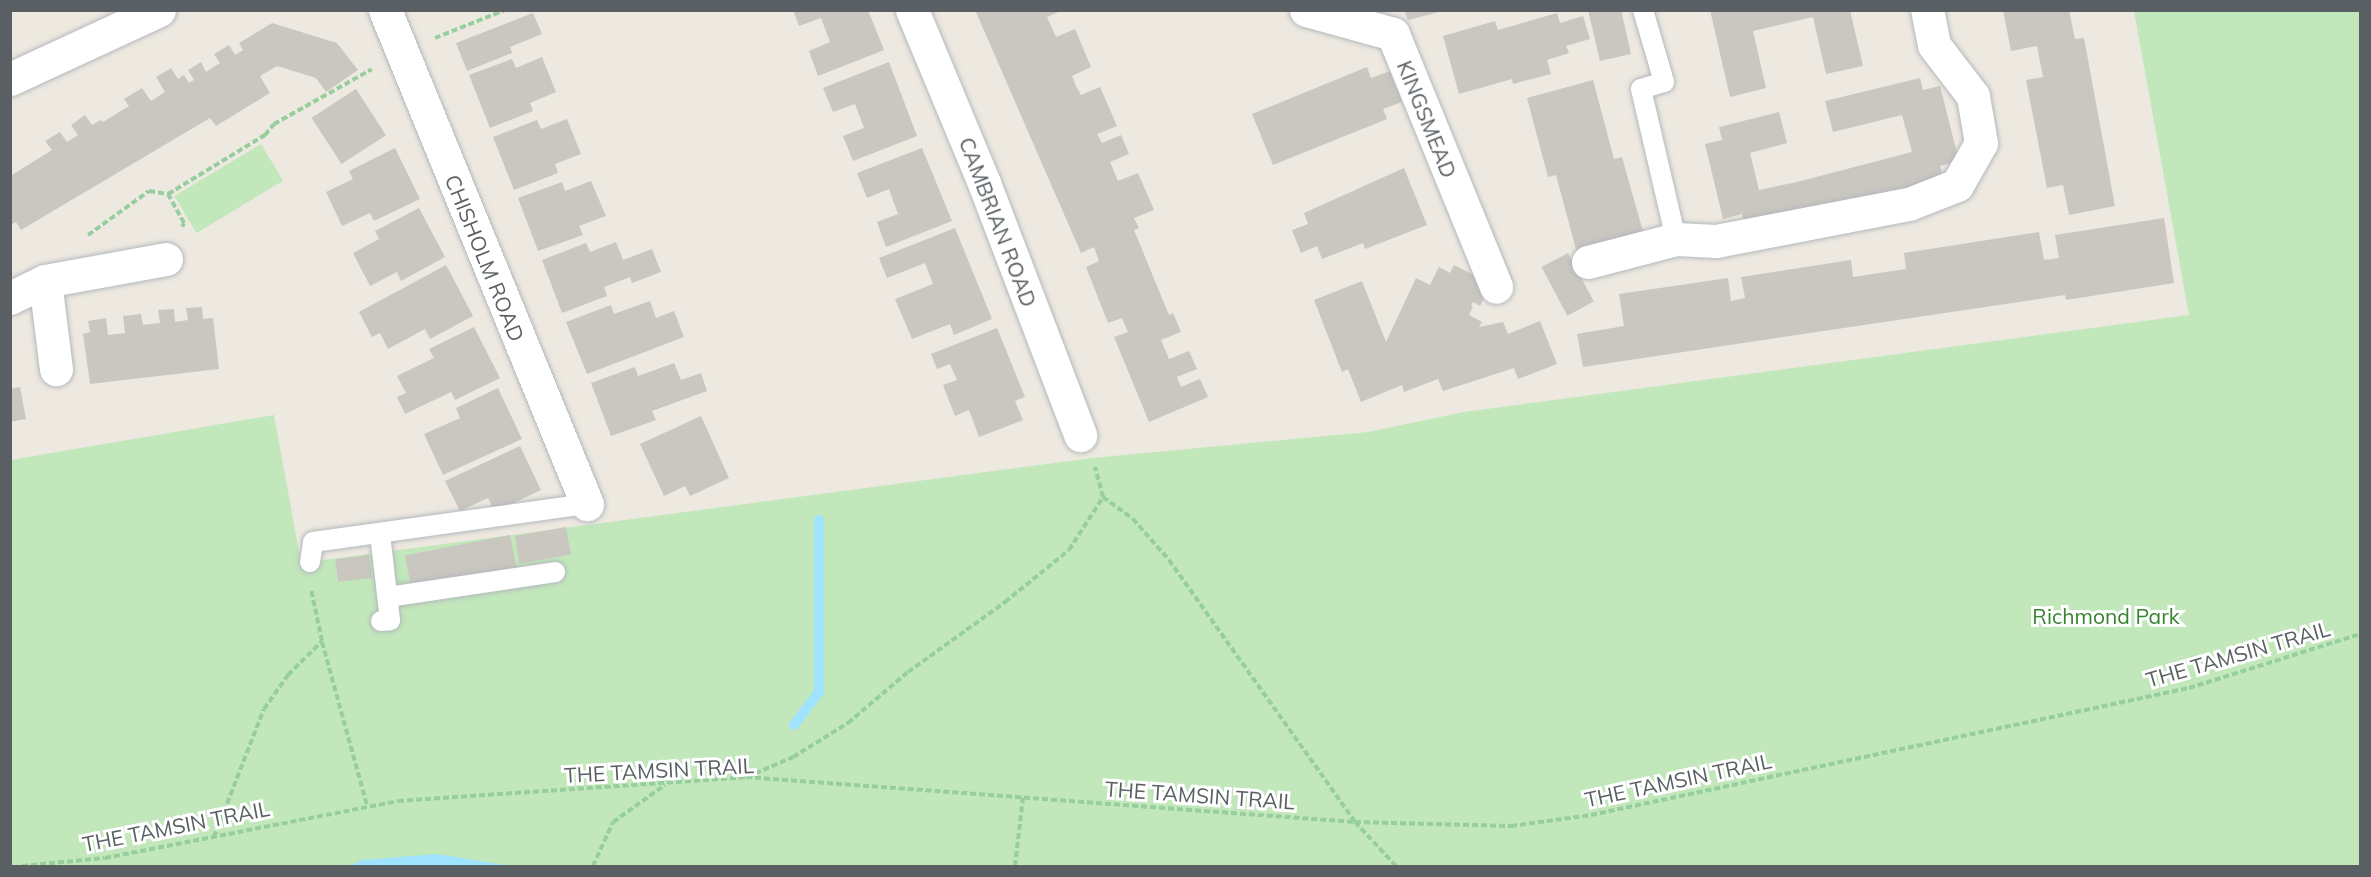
<!DOCTYPE html>
<style>
body{margin:0}
#map{position:relative;width:2371px;height:877px;overflow:hidden;background:#ede9e0;font-family:Mulish,sans-serif}
div>[style]{position:absolute}
[style*='--x']{left:calc(var(--x)*1px);top:calc(var(--y)*1px);width:calc(var(--w)*1px);rotate:calc(var(--a)*1deg)}
.green>*{inset:0;background:#c1e7bb;transform-origin:0 0}
.water>*{inset:0;background:#9fe3ff}
.stream>*{height:10px;margin:-5px;padding:0 5px;transform-origin:5px;border-radius:5px;background:#9fe3ff}
.building>*{inset:0;background:#cac6c0;transform-origin:0 0}
.path>*{height:4px;margin-top:-2px;transform-origin:0;background:repeating-linear-gradient(90deg,#96ce9e 0 6px,transparent 0 9px)}
.roads{filter:drop-shadow(0 0 2px #b4b8bc) drop-shadow(0 0 2px #b4b8bc)}
.lane>*{height:20px;margin:-10px;padding:0 10px;transform-origin:10px;border-radius:10px;background:#fff}
.street>*{height:33px;margin:-16.5px;padding:0 16.5px;transform-origin:16.5px;border-radius:16.5px;background:#fff}
span{translate:-50% -50%;white-space:nowrap;text-align:center;line-height:1.15;-webkit-text-stroke:6px #fff;paint-order:stroke}
.street-label{font-size:21px;color:#595f63}
.park-label{font-size:21px;color:#37842e}
.frame{position:absolute;inset:0;border:12px solid #595f63;pointer-events:none}
</style>
<div id="map">
<div class="green">
<i style="clip-path:polygon(2134px 11px,2360px 11px,2360px 866px,11px 866px,11px 460px,274px 415px,301px 563px,1092px 458px,1368px 432px,1464px 412px,2189px 315px)"></i>
<i style="left:261px;top:144px;width:43px;height:101px;rotate:59deg"></i>
</div>
<div class="water">
<i style="clip-path:polygon(437px 854px,512px 866px,348px 866px,362px 860px)"></i>
</div>
<div class="stream">
<i style="--x:794;--y:725;--w:41;--a:-52.9"></i>
<i style="--x:819;--y:692;--w:172;--a:-90"></i>
</div>
<div class="building">
<i style="clip-path:polygon(793px 10px,868px 10px,884px 50px,818px 76px,809px 51px,830px 42px,821px 18px,799px 26px)"></i>
<i style="clip-path:polygon(975px 10px,1063px 10px,1047px 17px,1056px 37px,1075px 29px,1091px 67px,1072px 76px,1076px 86px,1081px 95px,1100px 87px,1117px 126px,1097px 134px,1102px 143px,1121px 135px,1129px 154px,1110px 162px,1118px 181px,1138px 173px,1154px 210px,1134px 218px,1139px 228px,1134px 230px,1169px 315px,1173px 313px,1181px 332px,1161px 340px,1169px 359px,1189px 351px,1197px 369px,1177px 377px,1181px 387px,1200px 379px,1208px 397px,1149px 422px,1114px 337px,1128px 332px,1122px 318px,1108px 323px,1086px 267px,1099px 261px,1094px 247px,1081px 253px)"></i>
<i style="clip-path:polygon(1404px 10px,1443px 10px,1443px 11px,1408px 20px)"></i>
<i style="clip-path:polygon(1588px 10px,1621px 10px,1631px 54px,1600px 61px)"></i>
<i style="clip-path:polygon(1710px 10px,1850px 10px,1863px 66px,1826px 74px,1813px 17px,1753px 31px,1766px 88px,1730px 97px)"></i>
<i style="clip-path:polygon(2003px 10px,2069px 10px,2075px 39px,2084px 38px,2115px 206px,2069px 215px,2063px 185px,2047px 188px,2026px 80px,2043px 77px,2037px 46px,2011px 51px)"></i>
<i style="clip-path:polygon(533px 13px,542px 34px,510px 47px,512px 53px,467px 71px,456px 43px)"></i>
<i style="clip-path:polygon(1557px 13px,1560px 23px,1583px 16px,1590px 39px,1566px 46px,1569px 53px,1547px 60px,1551px 74px,1513px 84px,1512px 79px,1459px 94px,1443px 36px,1495px 21px,1498px 30px)"></i>
<i style="clip-path:polygon(272px 23px,337px 43px,358px 70px,326px 92px,316px 78px,277px 66px,260px 76px,270px 93px,216px 126px,210px 118px,21px 230px,16px 222px,10px 225px,10px 172px,12px 175px,52px 150px,45px 141px,60px 132px,67px 142px,78px 135px,71px 125px,85px 115px,92px 125px,101px 120px,103px 122px,129px 106px,124px 99px,142px 88px,151px 101px,165px 92px,156px 77px,171px 68px,178px 79px,184px 75px,189px 83px,194px 80px,188px 70px,201px 62px,206px 72px,220px 63px,214px 54px,229px 45px,235px 55px,243px 50px,239px 43px)"></i>
<i style="clip-path:polygon(542px 57px,556px 92px,530px 103px,533px 111px,490px 128px,469px 75px,512px 59px,516px 68px)"></i>
<i style="clip-path:polygon(889px 62px,917px 136px,853px 161px,843px 136px,864px 128px,855px 104px,833px 112px,823px 88px)"></i>
<i style="clip-path:polygon(1367px 67px,1371px 78px,1390px 71px,1402px 102px,1383px 109px,1387px 119px,1273px 165px,1252px 114px)"></i>
<i style="clip-path:polygon(1920px 78px,1923px 90px,1940px 86px,1959px 161px,1940px 166px,1944px 180px,1745px 228px,1742px 214px,1723px 219px,1705px 144px,1722px 140px,1719px 127px,1779px 112px,1787px 143px,1750px 153px,1759px 190px,1797px 182px,1912px 152px,1902px 115px,1833px 132px,1825px 101px)"></i>
<i style="clip-path:polygon(1593px 80px,1614px 159px,1622px 157px,1644px 235px,1577px 253px,1556px 175px,1548px 177px,1527px 98px)"></i>
<i style="left:356px;top:89px;width:55px;height:53px;rotate:57deg"></i>
<i style="clip-path:polygon(567px 119px,581px 154px,555px 164px,558px 173px,514px 190px,493px 137px,537px 120px,541px 129px)"></i>
<i style="clip-path:polygon(395px 148px,420px 199px,374px 221px,370px 213px,342px 226px,326px 192px,353px 179px,349px 171px)"></i>
<i style="clip-path:polygon(922px 148px,952px 221px,886px 247px,877px 222px,898px 214px,889px 189px,867px 198px,857px 173px)"></i>
<i style="clip-path:polygon(1404px 168px,1427px 225px,1365px 249px,1363px 243px,1322px 259px,1317px 246px,1301px 253px,1292px 230px,1308px 224px,1304px 213px)"></i>
<i style="clip-path:polygon(591px 181px,606px 216px,579px 226px,583px 235px,538px 251px,518px 198px,562px 182px,565px 191px)"></i>
<i style="clip-path:polygon(419px 208px,445px 257px,401px 281px,397px 272px,370px 286px,353px 253px,379px 239px,375px 231px)"></i>
<i style="clip-path:polygon(2164px 218px,2174px 283px,2066px 300px,2065px 295px,1583px 367px,1577px 334px,1624px 326px,1619px 294px,1728px 278px,1731px 301px,1745px 298px,1741px 277px,1851px 260px,1853px 277px,1906px 269px,1904px 253px,2039px 232px,2044px 260px,2059px 258px,2055px 235px)"></i>
<i style="clip-path:polygon(955px 228px,992px 319px,954px 335px,950px 324px,912px 339px,895px 299px,933px 284px,925px 263px,887px 278px,879px 258px)"></i>
<i style="clip-path:polygon(616px 242px,623px 260px,652px 249px,661px 272px,632px 283px,630px 277px,604px 287px,607px 296px,562px 313px,542px 260px,586px 243px,590px 252px)"></i>
<i style="left:1568px;top:253px;width:55px;height:30px;rotate:62deg"></i>
<i style="clip-path:polygon(446px 265px,473px 316px,430px 339px,425px 329px,388px 349px,380px 333px,372px 337px,359px 312px)"></i>
<i style="clip-path:polygon(1454px 265px,1482px 279px,1478px 287px,1487px 292px,1480px 306px,1473px 302px,1471px 306px,1473px 307px,1469px 315px,1482px 322px,1479px 327px,1503px 322px,1508px 334px,1540px 321px,1557px 364px,1518px 379px,1514px 368px,1443px 391px,1438px 379px,1404px 392px,1402px 385px,1361px 402px,1348px 369px,1342px 372px,1314px 300px,1362px 281px,1386px 342px,1416px 278px,1430px 285px,1439px 267px,1450px 273px)"></i>
<i style="clip-path:polygon(650px 301px,656px 318px,674px 311px,684px 337px,587px 374px,566px 322px,611px 305px,614px 314px)"></i>
<i style="clip-path:polygon(202px 307px,203px 319px,213px 318px,219px 369px,90px 384px,83px 334px,90px 332px,88px 321px,106px 318px,108px 335px,125px 333px,123px 316px,141px 314px,143px 325px,160px 323px,158px 310px,174px 309px,175px 322px,188px 320px,186px 308px)"></i>
<i style="clip-path:polygon(474px 327px,500px 378px,455px 400px,451px 392px,405px 414px,397px 397px,406px 393px,397px 376px,434px 358px,429px 349px)"></i>
<i style="clip-path:polygon(997px 328px,1025px 397px,1015px 401px,1023px 420px,979px 437px,969px 410px,955px 416px,943px 385px,957px 380px,950px 364px,937px 369px,931px 354px)"></i>
<i style="clip-path:polygon(674px 363px,681px 380px,701px 373px,707px 391px,652px 411px,656px 420px,611px 436px,591px 383px,635px 367px,638px 376px)"></i>
<i style="clip-path:polygon(20px 387px,26px 419px,10px 422px,10px 389px)"></i>
<i style="clip-path:polygon(498px 388px,522px 439px,443px 475px,424px 434px,460px 418px,456px 408px)"></i>
<i style="clip-path:polygon(701px 416px,729px 478px,690px 496px,685px 486px,664px 496px,640px 444px)"></i>
<i style="clip-path:polygon(520px 446px,541px 490px,495px 512px,488px 498px,460px 511px,445px 481px)"></i>
<i style="left:566px;top:527px;width:28px;height:52px;rotate:80deg"></i>
<i style="left:510px;top:535px;width:36px;height:107px;rotate:79deg"></i>
<i style="left:369px;top:555px;width:23px;height:34px;rotate:83deg"></i>
</div>
<div class="path">
<i style="--x:435;--y:38;--w:75;--a:-21.8"></i>
<i style="--x:168;--y:194;--w:33;--a:61"></i>
<i style="--x:184;--y:223;--w:4;--a:117"></i>
<i style="--x:88;--y:235;--w:75;--a:-35.8"></i>
<i style="--x:149;--y:191;--w:19;--a:9"></i>
<i style="--x:168;--y:194;--w:114;--a:-31.3"></i>
<i style="--x:265;--y:135;--w:14;--a:-51"></i>
<i style="--x:274;--y:124;--w:112;--a:-29.3"></i>
<i style="--x:1103;--y:497;--w:37;--a:36"></i>
<i style="--x:1133;--y:519;--w:55;--a:48.7"></i>
<i style="--x:1169;--y:560;--w:321;--a:54.6"></i>
<i style="--x:1355;--y:822;--w:60;--a:47"></i>
<i style="--x:322;--y:642;--w:169;--a:74.6"></i>
<i style="--x:747;--y:777;--w:50;--a:-23.5"></i>
<i style="--x:793;--y:757;--w:65;--a:-31.7"></i>
<i style="--x:848;--y:723;--w:79;--a:-40.4"></i>
<i style="--x:908;--y:672;--w:120;--a:-35.8"></i>
<i style="--x:1005;--y:602;--w:82;--a:-39.1"></i>
<i style="--x:1069;--y:550;--w:63;--a:-57.3"></i>
<i style="--x:1103;--y:497;--w:31;--a:-105"></i>
<i style="--x:214;--y:837;--w:137;--a:-68.7"></i>
<i style="--x:264;--y:709;--w:42;--a:-54.8"></i>
<i style="--x:288;--y:675;--w:48;--a:-45"></i>
<i style="--x:322;--y:641;--w:53;--a:-101.9"></i>
<i style="--x:22;--y:866;--w:83;--a:-5.5"></i>
<i style="--x:105;--y:858;--w:298;--a:-11"></i>
<i style="--x:398;--y:801;--w:349;--a:-3.9"></i>
<i style="--x:746;--y:777;--w:611;--a:4.23"></i>
<i style="--x:1355;--y:822;--w:156;--a:1.5"></i>
<i style="--x:1511;--y:826;--w:81;--a:-7.8"></i>
<i style="--x:1591;--y:815;--w:611;--a:-11.99"></i>
<i style="--x:2189;--y:688;--w:179;--a:-17.5"></i>
<i style="--x:593;--y:866;--w:48;--a:-65.6"></i>
<i style="--x:613;--y:822;--w:64;--a:-35.4"></i>
<i style="--x:1015;--y:866;--w:69;--a:-83.4"></i>
</div>
<div class="roads">
<div class="lane">
<i style="--x:1643;--y:10;--w:75;--a:73.7"></i>
<i style="--x:1664;--y:82;--w:24;--a:163"></i>
<i style="--x:1641;--y:89;--w:154;--a:76.9"></i>
<i style="--x:380;--y:534;--w:87;--a:83.4"></i>
<i style="--x:390;--y:620;--w:9;--a:174"></i>
<i style="--x:310;--y:562;--w:20;--a:-81"></i>
<i style="--x:313;--y:542;--w:277;--a:-7.9"></i>
<i style="--x:388;--y:597;--w:169;--a:-8.5"></i>
</div>
<div class="street">
<i style="--x:385;--y:10;--w:534;--a:67.76"></i>
<i style="--x:912;--y:10;--w:187;--a:67.4"></i>
<i style="--x:984;--y:183;--w:270;--a:69.1"></i>
<i style="--x:1306;--y:10;--w:90;--a:15.4"></i>
<i style="--x:1393;--y:34;--w:273;--a:67.8"></i>
<i style="--x:10;--y:79;--w:164;--a:-24.8"></i>
<i style="--x:1588;--y:262;--w:91;--a:-14.6"></i>
<i style="--x:1676;--y:239;--w:40;--a:2.9"></i>
<i style="--x:1716;--y:241;--w:197;--a:-10.9"></i>
<i style="--x:1909;--y:204;--w:52;--a:-21.6"></i>
<i style="--x:1957;--y:185;--w:48;--a:-60.3"></i>
<i style="--x:1981;--y:143;--w:48;--a:-99.7"></i>
<i style="--x:1973;--y:96;--w:64;--a:-127.4"></i>
<i style="--x:1934;--y:45;--w:36;--a:-101"></i>
<i style="--x:45;--y:281;--w:89;--a:82.9"></i>
<i style="--x:10;--y:298;--w:39;--a:-26"></i>
<i style="--x:45;--y:281;--w:123;--a:-10.3"></i>
</div>
</div>
<div class="street-label">
<span style="left:1427px;top:119px;rotate:68deg">KINGSMEAD</span>
<span style="left:998px;top:222px;rotate:69deg">CAMBRIAN ROAD</span>
<span style="left:485px;top:258px;rotate:68deg">CHISHOLM ROAD</span>
<span style="left:2238px;top:654px;rotate:-16deg">THE TAMSIN TRAIL</span>
<span style="left:659px;top:770px;rotate:-3deg">THE TAMSIN TRAIL</span>
<span style="left:1678px;top:780px;rotate:-12deg">THE TAMSIN TRAIL</span>
<span style="left:1200px;top:795px;rotate:4deg">THE TAMSIN TRAIL</span>
<span style="left:176px;top:826px;rotate:-11deg">THE TAMSIN TRAIL</span>
</div>
<div class="park-label">
<span style="left:2106px;top:616px">Richmond Park</span>
</div>
<div class="frame"></div>
</div>
